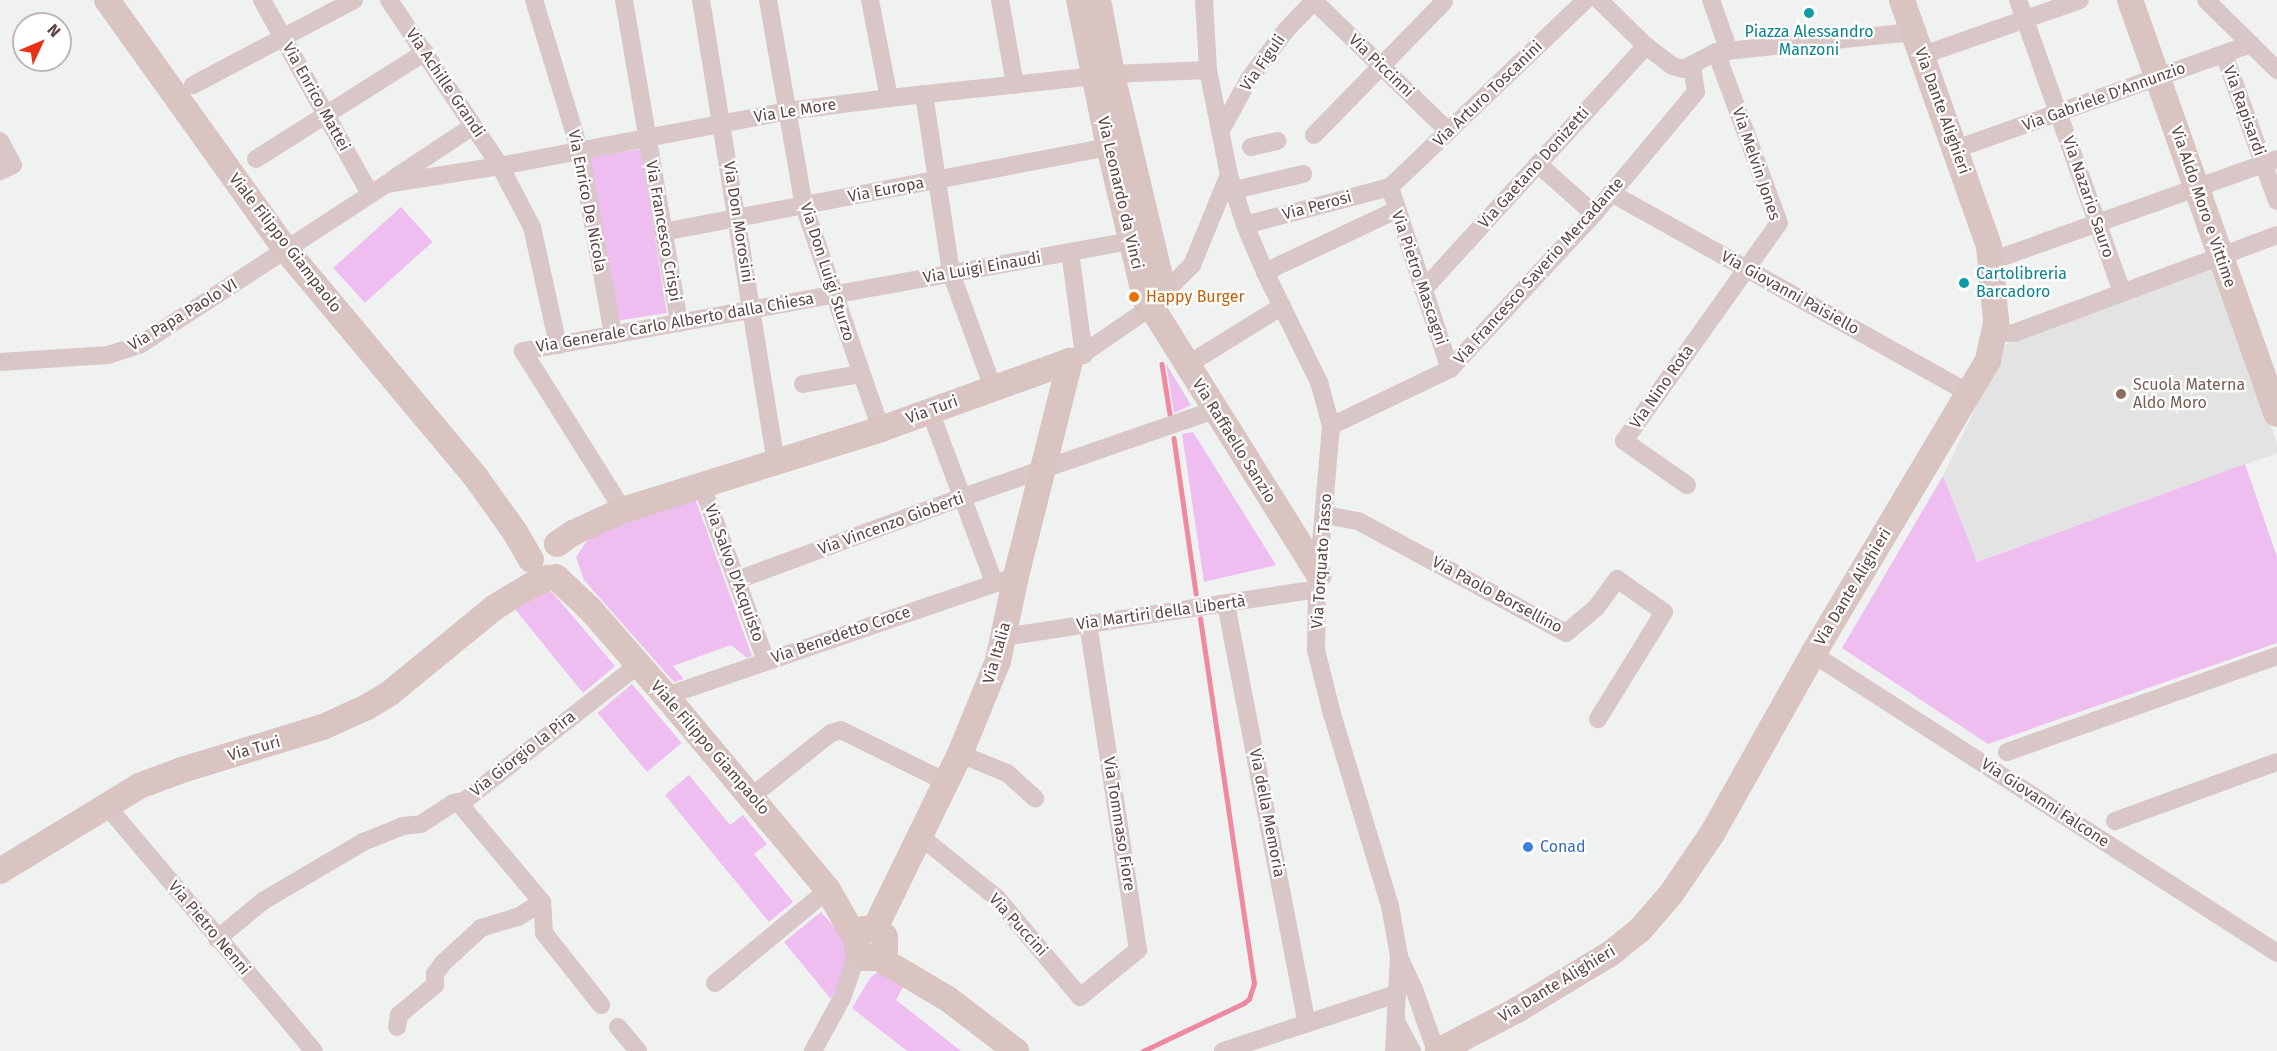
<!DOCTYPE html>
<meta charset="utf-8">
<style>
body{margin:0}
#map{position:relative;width:2277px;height:1051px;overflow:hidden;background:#f0f2f1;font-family:"Fira Sans",sans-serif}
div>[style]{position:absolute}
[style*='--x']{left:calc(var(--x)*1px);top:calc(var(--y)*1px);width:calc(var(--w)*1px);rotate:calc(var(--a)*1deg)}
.education>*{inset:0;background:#e2e3e2}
.green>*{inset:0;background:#eebef0;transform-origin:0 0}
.stream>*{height:4.5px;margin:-2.25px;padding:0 2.25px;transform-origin:2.25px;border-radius:2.25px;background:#ee8aa0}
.street>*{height:18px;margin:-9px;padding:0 9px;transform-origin:9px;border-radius:9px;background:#d8c7c6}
.secondary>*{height:26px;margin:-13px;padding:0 13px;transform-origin:13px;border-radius:13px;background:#d9c4c2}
.dots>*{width:16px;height:16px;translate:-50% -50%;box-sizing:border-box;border:3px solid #fff;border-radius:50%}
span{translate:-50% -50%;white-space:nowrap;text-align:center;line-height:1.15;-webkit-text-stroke:4.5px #fff;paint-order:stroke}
.culture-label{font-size:16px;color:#0d838f}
.left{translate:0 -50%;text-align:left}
.street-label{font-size:16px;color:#5e4847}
.food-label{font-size:16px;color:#c56008}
.education-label{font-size:16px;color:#785e54}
.shop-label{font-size:16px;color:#366cbe}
.north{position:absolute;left:12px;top:12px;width:60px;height:60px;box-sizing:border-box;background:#fff;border:2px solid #bfb6b5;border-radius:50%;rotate:46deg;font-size:16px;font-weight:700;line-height:24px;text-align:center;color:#5e4847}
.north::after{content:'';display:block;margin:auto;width:21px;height:27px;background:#e83215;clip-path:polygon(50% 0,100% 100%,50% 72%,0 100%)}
</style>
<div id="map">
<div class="education">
<i style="clip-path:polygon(2214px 264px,2277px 444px,2277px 453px,1976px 562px,1943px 476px,2006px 344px)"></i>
</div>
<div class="green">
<i style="left:641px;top:149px;width:166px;height:55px;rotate:81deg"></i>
<i style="left:401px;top:207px;width:47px;height:91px;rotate:48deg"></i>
<i style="clip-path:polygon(1166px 364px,1191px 405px,1174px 413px)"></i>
<i style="clip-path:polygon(1193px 432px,1276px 565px,1204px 582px,1182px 434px)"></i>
<i style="clip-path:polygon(2245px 464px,2277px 557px,2277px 643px,1988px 744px,1842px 648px,1943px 476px,1977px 562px)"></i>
<i style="clip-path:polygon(695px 498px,752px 656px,747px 658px,731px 645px,673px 666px,684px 679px,674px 682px,584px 580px,576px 557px,587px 541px,614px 523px)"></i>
<i style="clip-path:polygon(546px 589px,553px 593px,615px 666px,583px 693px,514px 608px)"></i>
<i style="left:632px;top:684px;width:77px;height:45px;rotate:50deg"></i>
<i style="clip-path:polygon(689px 775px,730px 825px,743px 815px,767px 844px,754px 854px,793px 902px,769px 922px,665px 795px)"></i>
<i style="clip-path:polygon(821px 912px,846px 940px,848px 966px,831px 999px,784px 942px)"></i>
<i style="clip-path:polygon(879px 971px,903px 987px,896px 1000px,961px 1051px,907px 1051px,852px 1008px,870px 978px)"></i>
</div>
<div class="stream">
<i style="--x:1162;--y:364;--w:51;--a:80.9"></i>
<i style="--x:1174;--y:438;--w:157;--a:81.9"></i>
<i style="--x:1143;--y:1051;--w:112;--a:-25.4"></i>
<i style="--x:1244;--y:1003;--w:6;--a:-39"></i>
<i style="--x:1249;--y:999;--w:16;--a:-72"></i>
<i style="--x:1254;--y:984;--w:369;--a:-98.4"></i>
</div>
<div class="street">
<i style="--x:262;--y:0;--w:222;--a:60.9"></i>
<i style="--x:389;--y:0;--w:200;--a:56.2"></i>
<i style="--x:500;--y:166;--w:69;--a:62.3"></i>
<i style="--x:532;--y:227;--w:121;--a:77.6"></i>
<i style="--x:534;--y:0;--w:158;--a:73.1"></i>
<i style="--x:580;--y:151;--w:187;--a:79.8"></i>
<i style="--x:624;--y:0;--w:328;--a:80.3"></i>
<i style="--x:701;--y:0;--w:468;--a:80.8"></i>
<i style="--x:768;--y:0;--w:209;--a:80.1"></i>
<i style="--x:804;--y:206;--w:236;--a:71"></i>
<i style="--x:870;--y:0;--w:100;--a:79"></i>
<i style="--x:1000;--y:0;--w:86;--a:80"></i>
<i style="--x:1204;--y:0;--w:70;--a:86.7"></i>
<i style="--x:1208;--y:70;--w:107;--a:78.7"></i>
<i style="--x:1229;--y:175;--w:52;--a:72.3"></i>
<i style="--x:1245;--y:225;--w:51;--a:66.9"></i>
<i style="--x:1265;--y:272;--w:123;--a:63.9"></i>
<i style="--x:1319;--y:382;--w:46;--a:74.7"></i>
<i style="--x:1331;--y:426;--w:164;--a:94.9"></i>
<i style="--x:1317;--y:589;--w:61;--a:90.9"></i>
<i style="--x:1316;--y:650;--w:66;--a:76"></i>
<i style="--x:1332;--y:714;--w:201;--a:73.2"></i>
<i style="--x:1390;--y:906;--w:51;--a:79.8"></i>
<i style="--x:1399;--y:956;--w:95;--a:93"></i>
<i style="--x:1599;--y:0;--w:66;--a:44.4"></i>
<i style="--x:1646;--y:46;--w:34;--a:37"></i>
<i style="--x:1673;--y:66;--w:10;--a:17"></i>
<i style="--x:1683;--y:69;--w:37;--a:-27"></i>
<i style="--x:1716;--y:52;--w:198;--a:-5.8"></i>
<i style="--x:1711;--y:0;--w:54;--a:70.6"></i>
<i style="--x:2018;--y:0;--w:310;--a:70.4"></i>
<i style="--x:2206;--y:0;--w:100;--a:44.6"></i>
<i style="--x:1314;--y:1;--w:187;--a:44.1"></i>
<i style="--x:2224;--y:54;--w:156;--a:70.2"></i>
<i style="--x:1923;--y:55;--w:166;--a:-19.3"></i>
<i style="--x:193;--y:85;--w:182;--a:-27.8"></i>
<i style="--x:924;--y:94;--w:181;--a:81.4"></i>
<i style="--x:951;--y:273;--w:122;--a:69.9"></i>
<i style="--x:1220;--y:132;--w:60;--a:-61.3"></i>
<i style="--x:1249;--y:79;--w:63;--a:-52.8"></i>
<i style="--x:1287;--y:29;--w:40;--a:-46"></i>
<i style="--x:1314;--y:135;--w:186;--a:-45.7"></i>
<i style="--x:0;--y:141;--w:27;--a:62"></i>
<i style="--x:13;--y:165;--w:14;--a:155"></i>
<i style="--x:1251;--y:147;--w:27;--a:-13"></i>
<i style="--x:1956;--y:149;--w:313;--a:-19.6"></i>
<i style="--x:256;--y:159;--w:200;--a:-32.3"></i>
<i style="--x:1538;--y:164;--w:75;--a:41.8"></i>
<i style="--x:393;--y:179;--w:96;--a:-33.5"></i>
<i style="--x:1390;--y:187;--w:192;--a:71.8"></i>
<i style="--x:1234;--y:190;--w:71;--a:-13.1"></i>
<i style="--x:1611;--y:193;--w:410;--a:29.2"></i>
<i style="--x:1245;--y:225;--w:150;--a:-14.7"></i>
<i style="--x:1390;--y:187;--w:271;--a:-43.7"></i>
<i style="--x:663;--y:232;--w:454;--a:-10.8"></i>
<i style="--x:1070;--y:252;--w:104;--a:82.3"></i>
<i style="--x:1991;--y:261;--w:304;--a:-19.6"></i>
<i style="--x:1265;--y:272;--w:145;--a:-25.3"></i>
<i style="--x:1423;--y:290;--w:331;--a:-47.6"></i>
<i style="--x:1164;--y:293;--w:40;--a:-45"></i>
<i style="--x:1192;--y:265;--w:97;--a:-67.7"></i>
<i style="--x:1995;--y:333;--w:19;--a:0"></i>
<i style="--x:2014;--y:333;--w:281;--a:-20.4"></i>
<i style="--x:1075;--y:359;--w:88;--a:-34.4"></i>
<i style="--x:0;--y:362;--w:108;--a:-3.7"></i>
<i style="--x:108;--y:355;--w:35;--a:-18"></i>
<i style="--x:141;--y:344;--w:293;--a:-33.1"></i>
<i style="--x:386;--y:184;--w:115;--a:-9"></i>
<i style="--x:500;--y:166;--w:293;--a:-10.8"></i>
<i style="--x:788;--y:111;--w:102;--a:-7.3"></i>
<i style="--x:889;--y:98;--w:224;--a:-6.1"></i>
<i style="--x:1112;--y:74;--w:96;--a:-2.4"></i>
<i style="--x:1187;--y:365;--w:112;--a:-31.8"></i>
<i style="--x:803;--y:384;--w:59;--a:-9.8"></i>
<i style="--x:930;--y:411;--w:183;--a:69.5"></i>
<i style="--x:1331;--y:426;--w:132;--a:-25.6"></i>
<i style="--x:1450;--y:369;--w:212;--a:-47.1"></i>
<i style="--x:1594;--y:214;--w:159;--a:-50.1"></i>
<i style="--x:1696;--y:92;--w:26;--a:-99"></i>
<i style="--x:1687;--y:485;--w:77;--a:-145.1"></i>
<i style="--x:1624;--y:441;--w:267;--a:-54.6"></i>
<i style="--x:1779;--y:223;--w:182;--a:-110.2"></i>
<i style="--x:702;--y:486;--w:186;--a:69.9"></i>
<i style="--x:623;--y:510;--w:188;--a:-122.2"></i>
<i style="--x:523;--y:351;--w:617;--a:-10.27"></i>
<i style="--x:1326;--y:515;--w:33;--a:11"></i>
<i style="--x:1358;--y:521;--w:236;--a:28.3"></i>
<i style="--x:1566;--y:633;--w:39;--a:-40"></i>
<i style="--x:1596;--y:608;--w:36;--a:-54"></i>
<i style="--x:1617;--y:579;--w:57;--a:35.1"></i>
<i style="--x:1664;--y:612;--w:126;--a:121.7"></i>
<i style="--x:737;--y:580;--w:241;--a:-20.2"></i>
<i style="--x:963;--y:497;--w:266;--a:-19.1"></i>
<i style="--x:1226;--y:604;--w:427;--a:79.1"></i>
<i style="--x:1004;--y:637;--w:317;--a:-8.7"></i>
<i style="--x:1813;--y:654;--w:552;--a:32.8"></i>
<i style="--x:666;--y:696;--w:370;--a:-18.9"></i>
<i style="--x:2007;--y:752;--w:287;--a:-19.6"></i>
<i style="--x:960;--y:754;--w:51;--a:22"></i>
<i style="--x:1007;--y:773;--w:38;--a:42"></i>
<i style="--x:752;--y:796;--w:101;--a:-38.6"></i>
<i style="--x:831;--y:733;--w:10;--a:-17"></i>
<i style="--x:841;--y:730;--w:117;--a:26.3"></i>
<i style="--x:458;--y:802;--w:131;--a:50"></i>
<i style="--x:542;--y:902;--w:31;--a:86"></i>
<i style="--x:544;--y:933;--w:92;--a:51.6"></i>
<i style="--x:106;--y:805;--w:322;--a:49.8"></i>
<i style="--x:2115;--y:821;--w:172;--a:-20"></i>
<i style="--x:921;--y:837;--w:97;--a:38.8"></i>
<i style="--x:997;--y:898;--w:129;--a:50"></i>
<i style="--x:1080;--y:997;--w:75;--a:-39"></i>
<i style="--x:1138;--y:950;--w:331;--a:-98.7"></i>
<i style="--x:217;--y:939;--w:60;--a:-39.6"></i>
<i style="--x:263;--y:901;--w:116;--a:-30.5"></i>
<i style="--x:363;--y:842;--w:43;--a:-21.8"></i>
<i style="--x:403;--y:826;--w:18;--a:-6"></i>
<i style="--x:421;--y:824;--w:38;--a:-33"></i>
<i style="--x:453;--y:803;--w:11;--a:-10"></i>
<i style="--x:464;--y:801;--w:221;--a:-38"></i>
<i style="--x:1399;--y:957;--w:35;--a:65"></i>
<i style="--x:1414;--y:989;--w:66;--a:70.5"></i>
<i style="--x:715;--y:983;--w:146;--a:-39.5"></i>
<i style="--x:1397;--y:1023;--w:32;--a:62"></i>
<i style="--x:397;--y:1027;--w:12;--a:-81"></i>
<i style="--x:399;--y:1015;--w:47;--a:-39.8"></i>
<i style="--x:435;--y:985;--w:11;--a:-90"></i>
<i style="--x:435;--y:974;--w:14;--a:-54"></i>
<i style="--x:443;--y:963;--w:52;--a:-42.6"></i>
<i style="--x:481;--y:928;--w:39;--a:-17"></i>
<i style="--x:518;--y:917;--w:28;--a:-32"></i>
<i style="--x:618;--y:1027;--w:31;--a:50"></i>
<i style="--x:813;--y:1051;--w:60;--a:-61.3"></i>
<i style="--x:842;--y:998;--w:49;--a:-70.8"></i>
<i style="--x:1223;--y:1051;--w:182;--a:-18.2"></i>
</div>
<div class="secondary">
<i style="--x:107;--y:0;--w:307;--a:54.4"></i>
<i style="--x:286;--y:250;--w:295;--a:50.1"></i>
<i style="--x:475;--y:476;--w:69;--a:54.5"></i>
<i style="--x:515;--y:532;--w:32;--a:60"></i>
<i style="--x:1079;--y:0;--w:150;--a:78.5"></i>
<i style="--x:1109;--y:147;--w:167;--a:76.5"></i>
<i style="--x:1148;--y:309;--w:23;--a:-45"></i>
<i style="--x:1164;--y:293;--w:225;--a:-103.4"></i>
<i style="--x:1112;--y:74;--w:75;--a:-100.7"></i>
<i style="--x:2130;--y:0;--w:439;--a:70.5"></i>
<i style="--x:1151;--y:306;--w:317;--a:58"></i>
<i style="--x:557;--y:544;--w:19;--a:-35"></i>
<i style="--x:573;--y:533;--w:55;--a:-24.7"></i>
<i style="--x:623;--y:510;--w:270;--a:-17.4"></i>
<i style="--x:881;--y:429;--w:201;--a:-19.8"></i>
<i style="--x:556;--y:577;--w:47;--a:43.3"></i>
<i style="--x:590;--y:609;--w:116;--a:48.9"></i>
<i style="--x:666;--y:696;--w:253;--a:50.1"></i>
<i style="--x:828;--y:890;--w:56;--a:60.3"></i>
<i style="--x:856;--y:939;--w:13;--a:81"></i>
<i style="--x:858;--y:952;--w:9;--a:41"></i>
<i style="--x:865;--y:958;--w:8;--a:0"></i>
<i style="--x:873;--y:958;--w:15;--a:-37"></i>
<i style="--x:885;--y:949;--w:12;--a:-90"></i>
<i style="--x:885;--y:937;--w:13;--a:-138"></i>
<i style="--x:875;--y:928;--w:11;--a:175"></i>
<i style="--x:864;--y:929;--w:13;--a:129"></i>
<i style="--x:0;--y:871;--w:163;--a:-31.4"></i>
<i style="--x:139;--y:786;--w:46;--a:-20.4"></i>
<i style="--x:182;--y:770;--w:147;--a:-17"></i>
<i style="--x:323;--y:727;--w:48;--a:-24.4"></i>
<i style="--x:367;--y:707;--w:27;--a:-31"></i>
<i style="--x:390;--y:693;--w:136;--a:-39.3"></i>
<i style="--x:495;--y:607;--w:41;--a:-31"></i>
<i style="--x:530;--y:586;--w:20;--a:-24"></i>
<i style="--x:875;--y:928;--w:194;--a:-64"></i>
<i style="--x:960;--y:754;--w:100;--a:-67.8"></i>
<i style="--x:998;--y:661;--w:87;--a:-78"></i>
<i style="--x:1016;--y:576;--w:222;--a:-75.9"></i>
<i style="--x:877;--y:957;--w:82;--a:30.6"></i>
<i style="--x:948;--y:999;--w:86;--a:37.4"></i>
<i style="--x:1438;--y:1051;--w:89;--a:-27.4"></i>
<i style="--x:1517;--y:1010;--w:109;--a:-31.1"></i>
<i style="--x:1610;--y:954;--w:38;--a:-39"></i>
<i style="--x:1640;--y:930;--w:48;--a:-49.3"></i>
<i style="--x:1671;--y:894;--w:73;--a:-55.7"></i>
<i style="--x:1712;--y:834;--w:206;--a:-60.7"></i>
<i style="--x:1813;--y:654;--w:342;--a:-59.2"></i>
<i style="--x:1988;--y:360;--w:40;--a:-78"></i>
<i style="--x:1996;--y:321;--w:75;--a:-95.3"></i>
<i style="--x:1989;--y:246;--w:261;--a:-109.5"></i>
</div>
<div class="dots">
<i style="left:1809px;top:13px;background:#0f9aa8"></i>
<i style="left:1964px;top:283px;background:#0f9aa8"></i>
<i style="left:1134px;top:297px;background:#e8710a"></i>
<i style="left:2121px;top:394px;background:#8d6e63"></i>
<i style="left:1528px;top:847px;background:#3f7fe0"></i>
</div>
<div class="culture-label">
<span style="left:1809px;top:41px">Piazza Alessandro<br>Manzoni</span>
<span class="left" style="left:1976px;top:283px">Cartolibreria<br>Barcadoro</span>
</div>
<div class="street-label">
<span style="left:1263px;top:63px;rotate:-55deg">Via Figuli</span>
<span style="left:1381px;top:66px;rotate:44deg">Via Piccinni</span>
<span style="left:445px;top:83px;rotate:56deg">Via Achille Grandi</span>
<span style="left:1488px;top:94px;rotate:-44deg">Via Arturo Toscanini</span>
<span style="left:316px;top:97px;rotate:61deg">Via Enrico Mattei</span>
<span style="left:2104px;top:97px;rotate:-20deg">Via Gabriele D'Annunzio</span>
<span style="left:795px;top:111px;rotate:-9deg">Via Le More</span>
<span style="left:1942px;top:111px;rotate:70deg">Via Dante Alighieri</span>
<span style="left:2244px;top:111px;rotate:70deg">Via Rapisardi</span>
<span style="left:1756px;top:164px;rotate:71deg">Via Melvin Jones</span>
<span style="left:1534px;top:168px;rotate:-48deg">Via Gaetano Donizetti</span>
<span style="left:886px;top:190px;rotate:-11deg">Via Europa</span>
<span style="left:1120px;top:193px;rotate:77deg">Via Leonardo da Vinci</span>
<span style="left:2088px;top:197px;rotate:71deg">Via Nazario Sauro</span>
<span style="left:587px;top:201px;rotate:79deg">Via Enrico De Nicola</span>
<span style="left:1317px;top:206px;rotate:-15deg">Via Perosi</span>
<span style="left:2203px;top:207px;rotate:71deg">Via Aldo Moro e Vittime</span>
<span style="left:738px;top:222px;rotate:81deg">Via Don Morosini</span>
<span style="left:663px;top:231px;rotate:80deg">Via Francesco Crispi</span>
<span style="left:285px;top:243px;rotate:52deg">Viale Filippo Giampaolo</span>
<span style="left:982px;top:268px;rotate:-10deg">Via Luigi Einaudi</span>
<span style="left:1539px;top:271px;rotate:-48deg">Via Francesco Saverio Mercadante</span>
<span style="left:827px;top:272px;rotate:72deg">Via Don Luigi Sturzo</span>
<span style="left:1419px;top:278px;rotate:71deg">Via Pietro Mascagni</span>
<span style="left:1790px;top:293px;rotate:29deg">Via Giovanni Paisiello</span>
<span style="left:183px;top:315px;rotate:-31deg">Via Papa Paolo VI</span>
<span style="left:675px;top:323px;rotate:-10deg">Via Generale Carlo Alberto dalla Chiesa</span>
<span style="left:1662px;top:387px;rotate:-55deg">Via Nino Rota</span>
<span style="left:932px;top:410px;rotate:-20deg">Via Turi</span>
<span style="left:1234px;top:441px;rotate:58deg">Via Raffaello Sanzio</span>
<span style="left:891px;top:524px;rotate:-20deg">Via Vincenzo Gioberti</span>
<span style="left:1322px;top:561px;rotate:-86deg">Via Torquato Tasso</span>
<span style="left:734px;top:573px;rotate:70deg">Via Salvo D'Acquisto</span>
<span style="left:1853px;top:587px;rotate:-59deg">Via Dante Alighieri</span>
<span style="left:1497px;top:595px;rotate:28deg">Via Paolo Borsellino</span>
<span style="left:1161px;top:613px;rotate:-8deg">Via Martiri della Libertà</span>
<span style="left:841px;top:635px;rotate:-19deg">Via Benedetto Croce</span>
<span style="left:997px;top:653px;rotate:-74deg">Via Italia</span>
<span style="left:710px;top:748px;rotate:49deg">Viale Filippo Giampaolo</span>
<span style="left:254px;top:749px;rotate:-16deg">Via Turi</span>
<span style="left:523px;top:754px;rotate:-38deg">Via Giorgio la Pira</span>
<span style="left:2045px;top:803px;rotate:33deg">Via Giovanni Falcone</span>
<span style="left:1267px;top:813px;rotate:79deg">Via della Memoria</span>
<span style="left:1119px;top:824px;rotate:81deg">Via Tommaso Fiore</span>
<span style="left:1018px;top:925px;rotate:48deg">Via Puccini</span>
<span style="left:209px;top:928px;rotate:50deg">Via Pietro Nenni</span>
<span style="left:1557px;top:984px;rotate:-31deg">Via Dante Alighieri</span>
</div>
<div class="food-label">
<span class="left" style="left:1146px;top:297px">Happy Burger</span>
</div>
<div class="education-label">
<span class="left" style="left:2133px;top:394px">Scuola Materna<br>Aldo Moro</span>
</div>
<div class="shop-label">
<span class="left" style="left:1540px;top:847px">Conad</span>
</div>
<div class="north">N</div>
</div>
